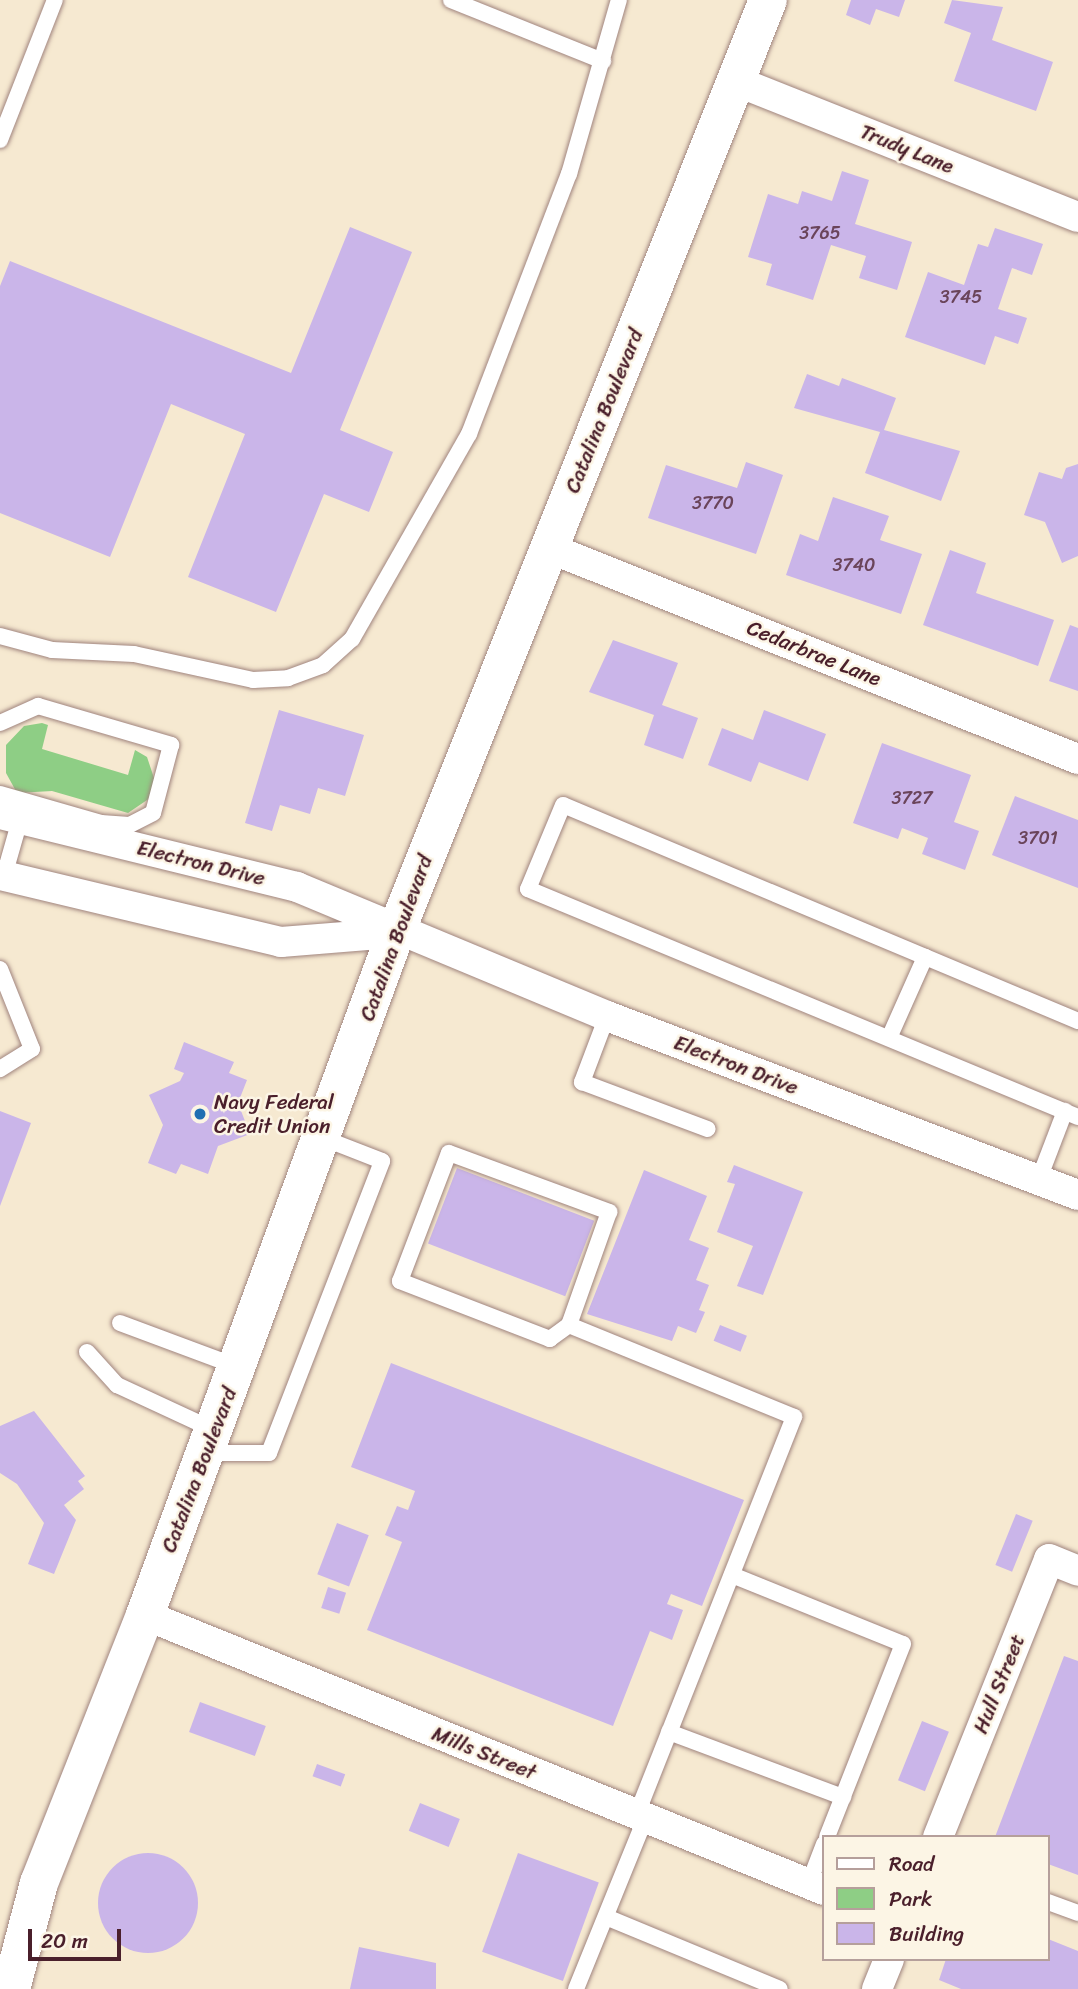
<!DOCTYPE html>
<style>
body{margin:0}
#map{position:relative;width:1078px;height:1989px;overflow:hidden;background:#f6e9d1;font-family:Sriracha,sans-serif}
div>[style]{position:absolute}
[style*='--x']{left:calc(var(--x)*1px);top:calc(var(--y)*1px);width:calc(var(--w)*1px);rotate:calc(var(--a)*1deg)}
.green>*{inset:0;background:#8ece85}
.building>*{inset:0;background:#cab5e9;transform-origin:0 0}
.round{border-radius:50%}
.roads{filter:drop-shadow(0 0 2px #a0847e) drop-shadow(0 0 2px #a0847e)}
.lane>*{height:16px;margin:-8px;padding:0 8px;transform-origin:8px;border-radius:8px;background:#fff}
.street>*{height:30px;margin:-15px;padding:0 15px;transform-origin:15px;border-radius:15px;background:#fff}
.secondary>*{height:38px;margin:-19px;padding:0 19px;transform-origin:19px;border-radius:19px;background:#fff}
.primary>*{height:38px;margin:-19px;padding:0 19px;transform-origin:19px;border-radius:19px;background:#fff}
.dots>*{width:19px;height:19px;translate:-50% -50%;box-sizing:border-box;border:4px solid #fcf5e5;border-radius:50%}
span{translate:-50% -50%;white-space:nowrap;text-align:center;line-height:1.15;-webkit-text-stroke:5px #fcf5e5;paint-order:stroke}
.number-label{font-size:18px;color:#6a445a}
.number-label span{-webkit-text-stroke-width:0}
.street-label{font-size:21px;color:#4a1f2b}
.poi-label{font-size:21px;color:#4a1f2b}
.left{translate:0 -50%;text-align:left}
.legend{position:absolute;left:822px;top:1835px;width:228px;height:126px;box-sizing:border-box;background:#fcf5e5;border:2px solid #b59f9b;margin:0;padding:9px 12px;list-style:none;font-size:21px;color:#4a1f2b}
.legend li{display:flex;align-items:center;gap:14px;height:35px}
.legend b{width:35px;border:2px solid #b59f9b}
.scale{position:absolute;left:28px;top:1929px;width:93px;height:32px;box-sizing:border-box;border:4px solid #4a1f2b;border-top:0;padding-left:9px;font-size:21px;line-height:24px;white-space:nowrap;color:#4a1f2b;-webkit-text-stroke:5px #fcf5e5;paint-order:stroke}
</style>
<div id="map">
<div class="green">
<i style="clip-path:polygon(42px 723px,48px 725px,42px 749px,128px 775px,135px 750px,147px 757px,155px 781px,150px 798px,128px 813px,52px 791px,17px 793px,6px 773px,6px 745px,24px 726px)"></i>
</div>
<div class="building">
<i style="clip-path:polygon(851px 0,905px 0,899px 17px,876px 9px,870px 25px,846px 15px)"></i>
<i style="clip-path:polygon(952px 0,1003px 7px,992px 40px,1053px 62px,1036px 111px,954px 81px,971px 33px,944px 23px)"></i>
<i style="clip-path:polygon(842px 171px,869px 180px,855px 224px,912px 242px,897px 290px,859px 278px,866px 256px,831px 245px,813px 300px,766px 285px,772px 264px,748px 257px,768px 194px,798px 204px,802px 191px,832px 201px)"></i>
<i style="clip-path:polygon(350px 227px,412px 252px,340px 430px,393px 452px,369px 512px,324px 494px,276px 612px,188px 577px,245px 434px,171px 404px,110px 557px,0 513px,0 286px,10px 261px,291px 373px)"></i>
<i style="clip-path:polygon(995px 228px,1043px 244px,1032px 275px,1012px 268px,998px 309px,1027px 318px,1018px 344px,995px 336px,985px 365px,905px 337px,928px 272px,964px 285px,978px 244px,988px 247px)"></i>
<i style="clip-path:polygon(807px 374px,839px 386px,842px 378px,896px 398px,884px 430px,960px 451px,941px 501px,865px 473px,880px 432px,794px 408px)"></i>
<i style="clip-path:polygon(746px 462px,783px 475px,756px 554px,648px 518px,666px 465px,737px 488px)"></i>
<i style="clip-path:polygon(1078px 464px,1078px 556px,1062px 563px,1045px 522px,1024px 515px,1039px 472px,1062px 479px,1066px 468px)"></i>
<i style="clip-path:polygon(833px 497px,889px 516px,880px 540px,922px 554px,901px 614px,786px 575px,800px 534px,818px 541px)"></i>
<i style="clip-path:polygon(950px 550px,986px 563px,976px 593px,1054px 620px,1038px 666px,923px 625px)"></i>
<i style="clip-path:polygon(1070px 625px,1078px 628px,1078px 691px,1049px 681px)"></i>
<i style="clip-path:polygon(613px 640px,678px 663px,662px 705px,698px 718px,683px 759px,644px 745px,654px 715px,589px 692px)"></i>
<i style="clip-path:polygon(279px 710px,364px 735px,345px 796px,318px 788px,310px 814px,280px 805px,272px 831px,245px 823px)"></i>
<i style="clip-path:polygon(764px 710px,826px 734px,808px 781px,759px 762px,751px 782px,708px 765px,722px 728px,753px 740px)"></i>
<i style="clip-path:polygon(882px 743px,971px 775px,954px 822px,979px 831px,965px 870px,922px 854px,928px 838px,902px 828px,898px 839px,853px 823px)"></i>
<i style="clip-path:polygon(1015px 796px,1078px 820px,1078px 888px,992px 855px)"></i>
<i style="clip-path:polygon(184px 1042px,234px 1062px,229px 1073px,247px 1080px,238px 1103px,250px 1134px,218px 1146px,208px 1174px,181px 1164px,176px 1174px,148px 1163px,163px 1125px,149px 1095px,180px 1081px,184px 1073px,174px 1069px)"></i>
<i style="clip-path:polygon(0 1111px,31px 1123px,0 1206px)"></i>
<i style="clip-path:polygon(734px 1165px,803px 1192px,763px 1295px,737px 1286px,753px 1246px,717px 1232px,735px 1184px,727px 1182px)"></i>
<i style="left:457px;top:1168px;width:147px;height:81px;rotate:21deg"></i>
<i style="clip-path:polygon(644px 1170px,707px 1196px,689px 1240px,709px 1248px,696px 1280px,709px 1285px,699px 1310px,705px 1312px,696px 1333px,678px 1326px,672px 1341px,587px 1314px)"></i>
<i style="left:720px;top:1325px;width:29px;height:17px;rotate:22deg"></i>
<i style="clip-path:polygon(391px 1363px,744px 1500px,702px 1606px,671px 1594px,667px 1604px,683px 1610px,672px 1640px,650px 1631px,613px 1726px,367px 1630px,402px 1542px,385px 1535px,397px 1506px,408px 1510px,415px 1491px,351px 1467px)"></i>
<i style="clip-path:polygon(34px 1411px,85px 1476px,78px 1481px,84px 1489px,64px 1505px,76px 1520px,54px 1574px,28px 1564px,44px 1523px,17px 1484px,0 1473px,0 1426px)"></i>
<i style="left:1016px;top:1514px;width:18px;height:55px;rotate:22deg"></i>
<i style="left:337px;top:1523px;width:34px;height:55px;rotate:21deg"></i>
<i style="left:328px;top:1587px;width:19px;height:22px;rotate:18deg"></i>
<i style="clip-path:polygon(1064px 1656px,1078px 1661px,1078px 1875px,1048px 1864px,1048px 1837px,995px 1837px)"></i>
<i style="left:200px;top:1702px;width:70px;height:32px;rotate:20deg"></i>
<i style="left:922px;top:1721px;width:29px;height:64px;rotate:22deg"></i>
<i style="left:317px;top:1764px;width:30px;height:13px;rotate:20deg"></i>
<i style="left:420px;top:1803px;width:43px;height:30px;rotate:22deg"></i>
<i class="round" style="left:98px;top:1853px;width:100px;height:100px"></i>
<i style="left:518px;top:1853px;width:86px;height:105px;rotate:20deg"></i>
<i style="clip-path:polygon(1048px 1939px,1078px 1951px,1078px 1989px,961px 1989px,939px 1980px,946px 1959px,1048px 1959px)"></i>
<i style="clip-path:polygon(359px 1947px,436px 1963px,436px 1989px,350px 1989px)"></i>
</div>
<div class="roads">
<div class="lane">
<i style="--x:451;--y:0;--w:164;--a:21.9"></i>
<i style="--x:0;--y:140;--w:150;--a:-68.6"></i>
<i style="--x:0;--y:636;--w:54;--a:15.1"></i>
<i style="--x:52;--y:650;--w:82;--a:2.8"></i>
<i style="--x:134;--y:654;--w:122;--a:12.3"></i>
<i style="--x:253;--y:680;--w:35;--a:-3"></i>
<i style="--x:288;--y:678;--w:37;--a:-20"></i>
<i style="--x:323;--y:665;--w:39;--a:-42"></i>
<i style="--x:352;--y:639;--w:236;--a:-60.3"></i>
<i style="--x:469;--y:434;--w:279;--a:-69"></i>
<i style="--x:569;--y:174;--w:181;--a:-74"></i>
<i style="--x:0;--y:723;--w:42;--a:-24.1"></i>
<i style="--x:38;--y:706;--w:139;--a:16.3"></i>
<i style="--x:171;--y:745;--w:70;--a:104.8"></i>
<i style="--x:153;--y:813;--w:27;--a:153"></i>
<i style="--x:129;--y:825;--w:28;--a:-176"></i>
<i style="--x:101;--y:823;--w:105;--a:-164"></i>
<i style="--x:4;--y:876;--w:66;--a:-74.1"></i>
<i style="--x:0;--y:969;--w:86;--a:68.2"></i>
<i style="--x:32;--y:1049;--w:38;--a:148"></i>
<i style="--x:607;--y:1016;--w:71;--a:110.7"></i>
<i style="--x:582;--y:1082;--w:134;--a:20.5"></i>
<i style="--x:1078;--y:1021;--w:558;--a:-157.25"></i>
<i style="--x:563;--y:805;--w:91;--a:112.6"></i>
<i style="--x:528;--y:889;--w:595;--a:22.52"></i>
<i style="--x:889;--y:1038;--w:89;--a:-66"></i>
<i style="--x:449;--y:1153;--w:171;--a:20.2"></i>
<i style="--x:609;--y:1212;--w:120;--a:109.5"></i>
<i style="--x:569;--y:1325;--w:24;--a:144"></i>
<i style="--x:550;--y:1339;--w:161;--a:-158.9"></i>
<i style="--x:400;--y:1281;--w:137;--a:-69.1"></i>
<i style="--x:1039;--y:1179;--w:73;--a:-69.1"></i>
<i style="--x:120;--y:1323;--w:126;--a:20.4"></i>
<i style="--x:569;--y:1325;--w:243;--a:22.2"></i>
<i style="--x:794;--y:1417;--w:427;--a:111.6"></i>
<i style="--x:87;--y:1352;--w:45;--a:47.7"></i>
<i style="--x:117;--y:1385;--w:107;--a:24.9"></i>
<i style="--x:206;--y:1453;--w:63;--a:0"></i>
<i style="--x:269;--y:1453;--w:313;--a:-68.8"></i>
<i style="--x:382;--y:1161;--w:63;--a:-158.7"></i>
<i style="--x:732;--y:1575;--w:184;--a:22"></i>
<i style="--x:903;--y:1644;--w:207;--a:111.5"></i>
<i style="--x:669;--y:1732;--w:186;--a:20.5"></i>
<i style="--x:809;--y:1883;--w:42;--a:-69"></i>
<i style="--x:1048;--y:1902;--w:32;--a:20"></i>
<i style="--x:606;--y:1917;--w:188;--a:22.5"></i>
<i style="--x:576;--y:1989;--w:186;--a:-67.9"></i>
</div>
<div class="street">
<i style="--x:736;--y:81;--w:368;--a:21.7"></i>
<i style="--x:549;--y:548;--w:570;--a:21.75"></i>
<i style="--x:0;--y:814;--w:306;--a:13.8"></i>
<i style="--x:297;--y:887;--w:336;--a:22.6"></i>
<i style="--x:607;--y:1016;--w:504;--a:20.81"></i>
<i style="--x:0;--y:875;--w:289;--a:13.4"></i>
<i style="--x:281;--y:942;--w:111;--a:-4.6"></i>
<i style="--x:145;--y:1615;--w:733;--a:22.05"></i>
<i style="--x:938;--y:1837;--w:299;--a:-68.2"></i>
<i style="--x:1049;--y:1559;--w:31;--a:22"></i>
<i style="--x:877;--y:1989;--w:32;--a:-68"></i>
</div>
<div class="secondary">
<i style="--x:11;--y:1989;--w:110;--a:-75.2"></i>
</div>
<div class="primary">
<i style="--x:39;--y:1883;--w:288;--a:-68.4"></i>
<i style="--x:145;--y:1615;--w:728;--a:-69.82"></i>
<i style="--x:396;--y:932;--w:1003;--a:-68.24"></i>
</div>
</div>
<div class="dots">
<i style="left:200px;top:1114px;background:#1f6fb2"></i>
</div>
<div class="number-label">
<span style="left:820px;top:233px">3765</span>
<span style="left:961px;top:297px">3745</span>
<span style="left:713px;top:503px">3770</span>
<span style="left:854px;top:565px">3740</span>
<span style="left:912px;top:798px">3727</span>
<span style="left:1038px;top:838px">3701</span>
</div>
<div class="street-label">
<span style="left:907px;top:149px;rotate:22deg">Trudy Lane</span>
<span style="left:604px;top:411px;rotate:-68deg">Catalina Boulevard</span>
<span style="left:814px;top:653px;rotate:22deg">Cedarbrae Lane</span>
<span style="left:201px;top:863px;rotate:14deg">Electron Drive</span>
<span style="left:396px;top:938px;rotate:-70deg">Catalina Boulevard</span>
<span style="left:736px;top:1065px;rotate:21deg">Electron Drive</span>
<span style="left:199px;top:1470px;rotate:-69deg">Catalina Boulevard</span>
<span style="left:999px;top:1684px;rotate:-68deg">Hull Street</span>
<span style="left:484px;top:1753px;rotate:22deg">Mills Street</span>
</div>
<div class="poi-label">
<span class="left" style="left:214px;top:1114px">Navy Federal<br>Credit Union</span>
</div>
<ul class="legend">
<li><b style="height:9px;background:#fff"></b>Road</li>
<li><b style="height:19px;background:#8ece85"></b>Park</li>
<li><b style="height:19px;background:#cab5e9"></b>Building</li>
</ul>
<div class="scale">20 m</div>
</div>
